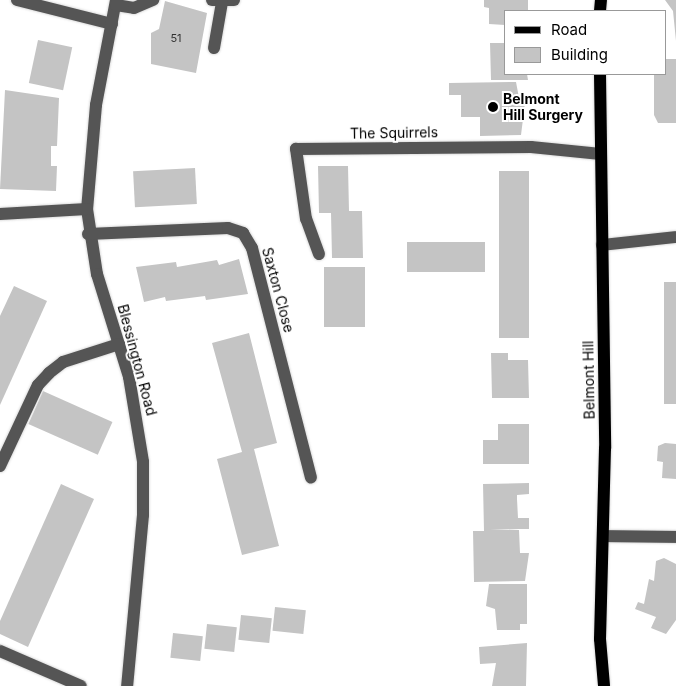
<!DOCTYPE html>
<style>
body{margin:0}
#map{position:relative;width:676px;height:686px;overflow:hidden;background:#fff;font-family:Inter,sans-serif}
div>[style]{position:absolute}
[style*='--x']{left:calc(var(--x)*1px);top:calc(var(--y)*1px);width:calc(var(--w)*1px);rotate:calc(var(--a)*1deg)}
.building>*{inset:0;background:#c4c4c4;transform-origin:0 0}
.roads{filter:drop-shadow(0 0 1px #dbdbdb) drop-shadow(0 0 1px #dbdbdb)}
.minor>*{height:12px;margin:-6px;padding:0 6px;transform-origin:6px;border-radius:6px;background:#555}
.major>*{height:12px;margin:-6px;padding:0 6px;transform-origin:6px;border-radius:6px;background:#000}
.dots>*{width:14px;height:14px;translate:-50% -50%;box-sizing:border-box;border:2px solid #fff;border-radius:50%}
span{translate:-50% -50%;white-space:nowrap;text-align:center;line-height:1.15;-webkit-text-stroke:4px #fff;paint-order:stroke}
.number-label{font-size:11px;color:#313131}
.number-label span{-webkit-text-stroke-width:0}
.poi-label{font-size:14px;color:#000;font-weight:700}
.left{translate:0 -50%;text-align:left}
.street-label{font-size:14px;color:#000}
.legend{position:absolute;left:504px;top:10px;width:162px;height:65px;box-sizing:border-box;background:#fff;border:1px solid #999;margin:0;padding:6px 9px;list-style:none;font-size:15px;color:#000}
.legend li{display:flex;align-items:center;gap:10px;height:25px}
.legend b{width:25px;border:1px solid #999}
</style>
<div id="map">
<div class="building">
<i style="clip-path:polygon(484px 0,528px 0,528px 11px,505px 11px,505px 25px,489px 24px,489px 8px,484px 7px)"></i>
<i style="clip-path:polygon(665px 0,676px 0,676px 41px,673px 11px)"></i>
<i style="clip-path:polygon(165px 1px,207px 13px,196px 73px,151px 64px,151px 33px,159px 29px)"></i>
<i style="left:38px;top:40px;width:35px;height:44px;rotate:12deg"></i>
<i style="clip-path:polygon(490px 43px,505px 43px,505px 74px,527px 74px,528px 80px,491px 80px)"></i>
<i style="clip-path:polygon(665px 59px,676px 59px,676px 123px,658px 123px,654px 115px,654px 74px,665px 74px)"></i>
<i style="clip-path:polygon(516px 82px,520px 103px,525px 103px,521px 135px,480px 136px,480px 117px,461px 117px,461px 95px,449px 95px,449px 83px)"></i>
<i style="clip-path:polygon(5px 90px,59px 98px,57px 146px,51px 146px,51px 166px,57px 166px,56px 191px,0 189px)"></i>
<i style="clip-path:polygon(318px 166px,348px 166px,349px 211px,362px 211px,363px 258px,332px 258px,331px 213px,319px 213px)"></i>
<i style="left:195px;top:168px;width:36px;height:62px;rotate:87deg"></i>
<i style="left:499px;top:171px;width:30px;height:167px"></i>
<i style="left:485px;top:242px;width:30px;height:78px;rotate:90deg"></i>
<i style="clip-path:polygon(239px 259px,248px 294px,206px 300px,205px 296px,166px 301px,165px 297px,144px 302px,136px 267px,176px 262px,177px 267px,217px 260px,219px 265px)"></i>
<i style="left:365px;top:267px;width:60px;height:41px;rotate:90deg"></i>
<i style="left:664px;top:282px;width:12px;height:122px"></i>
<i style="clip-path:polygon(14px 286px,47px 301px,0 405px,0 316px)"></i>
<i style="clip-path:polygon(249px 333px,277px 443px,254px 449px,279px 546px,242px 555px,217px 459px,242px 452px,212px 343px)"></i>
<i style="clip-path:polygon(491px 353px,508px 353px,508px 360px,528px 360px,529px 398px,492px 398px)"></i>
<i style="left:43px;top:391px;width:76px;height:36px;rotate:24deg"></i>
<i style="clip-path:polygon(498px 424px,529px 424px,529px 464px,483px 464px,483px 440px,498px 440px)"></i>
<i style="clip-path:polygon(665px 443px,676px 444px,676px 479px,662px 478px,663px 462px,657px 461px,658px 446px)"></i>
<i style="clip-path:polygon(529px 483px,529px 494px,517px 495px,517px 499px,518px 518px,529px 518px,529px 529px,490px 529px,519px 530px,520px 553px,529px 553px,525px 581px,474px 582px,473px 531px,484px 531px,483px 484px)"></i>
<i style="clip-path:polygon(61px 484px,94px 499px,28px 647px,0 634px,0 621px)"></i>
<i style="clip-path:polygon(664px 558px,676px 564px,676px 620px,666px 634px,651px 628px,656px 617px,635px 609px,638px 602px,644px 604px,649px 579px,654px 581px,656px 561px)"></i>
<i style="clip-path:polygon(489px 584px,527px 584px,527px 624px,520px 624px,520px 630px,497px 630px,495px 609px,486px 606px)"></i>
<i style="left:275px;top:607px;width:31px;height:24px;rotate:6deg"></i>
<i style="left:241px;top:615px;width:31px;height:25px;rotate:6deg"></i>
<i style="left:207px;top:624px;width:30px;height:25px;rotate:6deg"></i>
<i style="left:173px;top:633px;width:30px;height:25px;rotate:6deg"></i>
<i style="clip-path:polygon(527px 643px,526px 686px,492px 686px,496px 663px,480px 664px,479px 647px)"></i>
</div>
<div class="roads">
<div class="minor">
<i style="--x:17;--y:0;--w:98;--a:14.2"></i>
<i style="--x:116;--y:0;--w:107;--a:100.8"></i>
<i style="--x:96;--y:105;--w:104;--a:94.9"></i>
<i style="--x:87;--y:209;--w:66;--a:81.3"></i>
<i style="--x:97;--y:274;--w:108;--a:72.7"></i>
<i style="--x:129;--y:377;--w:86;--a:80.6"></i>
<i style="--x:143;--y:462;--w:53;--a:90"></i>
<i style="--x:143;--y:515;--w:172;--a:95.3"></i>
<i style="--x:212;--y:0;--w:22;--a:0"></i>
<i style="--x:116;--y:5;--w:18;--a:9"></i>
<i style="--x:134;--y:8;--w:21;--a:-23"></i>
<i style="--x:214;--y:48;--w:47;--a:-80.1"></i>
<i style="--x:0;--y:214;--w:87;--a:-3.3"></i>
<i style="--x:88;--y:234;--w:140;--a:-2.5"></i>
<i style="--x:228;--y:228;--w:16;--a:18"></i>
<i style="--x:243;--y:233;--w:17;--a:59"></i>
<i style="--x:252;--y:248;--w:237;--a:75.6"></i>
<i style="--x:602;--y:245;--w:74;--a:-6.2"></i>
<i style="--x:319;--y:254;--w:37;--a:-110"></i>
<i style="--x:306;--y:219;--w:71;--a:-98.1"></i>
<i style="--x:296;--y:149;--w:235;--a:-0.5"></i>
<i style="--x:531;--y:147;--w:70;--a:5.7"></i>
<i style="--x:0;--y:466;--w:89;--a:-64.9"></i>
<i style="--x:38;--y:385;--w:16;--a:-47"></i>
<i style="--x:49;--y:373;--w:18;--a:-38"></i>
<i style="--x:63;--y:362;--w:59;--a:-17.8"></i>
<i style="--x:603;--y:536;--w:73;--a:0.8"></i>
<i style="--x:0;--y:651;--w:88;--a:23.4"></i>
</div>
<div class="major">
<i style="--x:600;--y:11;--w:11;--a:-85"></i>
<i style="--x:600;--y:74;--w:374;--a:89.2"></i>
<i style="--x:605;--y:448;--w:191;--a:91.5"></i>
<i style="--x:600;--y:639;--w:47;--a:85.1"></i>
</div>
</div>
<div class="dots">
<i style="left:493px;top:107px;background:#000"></i>
</div>
<div class="number-label">
<span style="left:176px;top:38px">51</span>
</div>
<div class="poi-label">
<span class="left" style="left:503px;top:107px">Belmont<br>Hill Surgery</span>
</div>
<div class="street-label">
<span style="left:394px;top:133px;rotate:-1deg">The Squirrels</span>
<span style="left:278px;top:290px;rotate:75deg">Saxton Close</span>
<span style="left:137px;top:360px;rotate:75deg">Blessington Road</span>
<span style="left:589px;top:380px;rotate:-91deg">Belmont Hill</span>
</div>
<ul class="legend">
<li><b style="height:6px;background:#000"></b>Road</li>
<li><b style="height:14px;background:#c4c4c4"></b>Building</li>
</ul>
</div>
